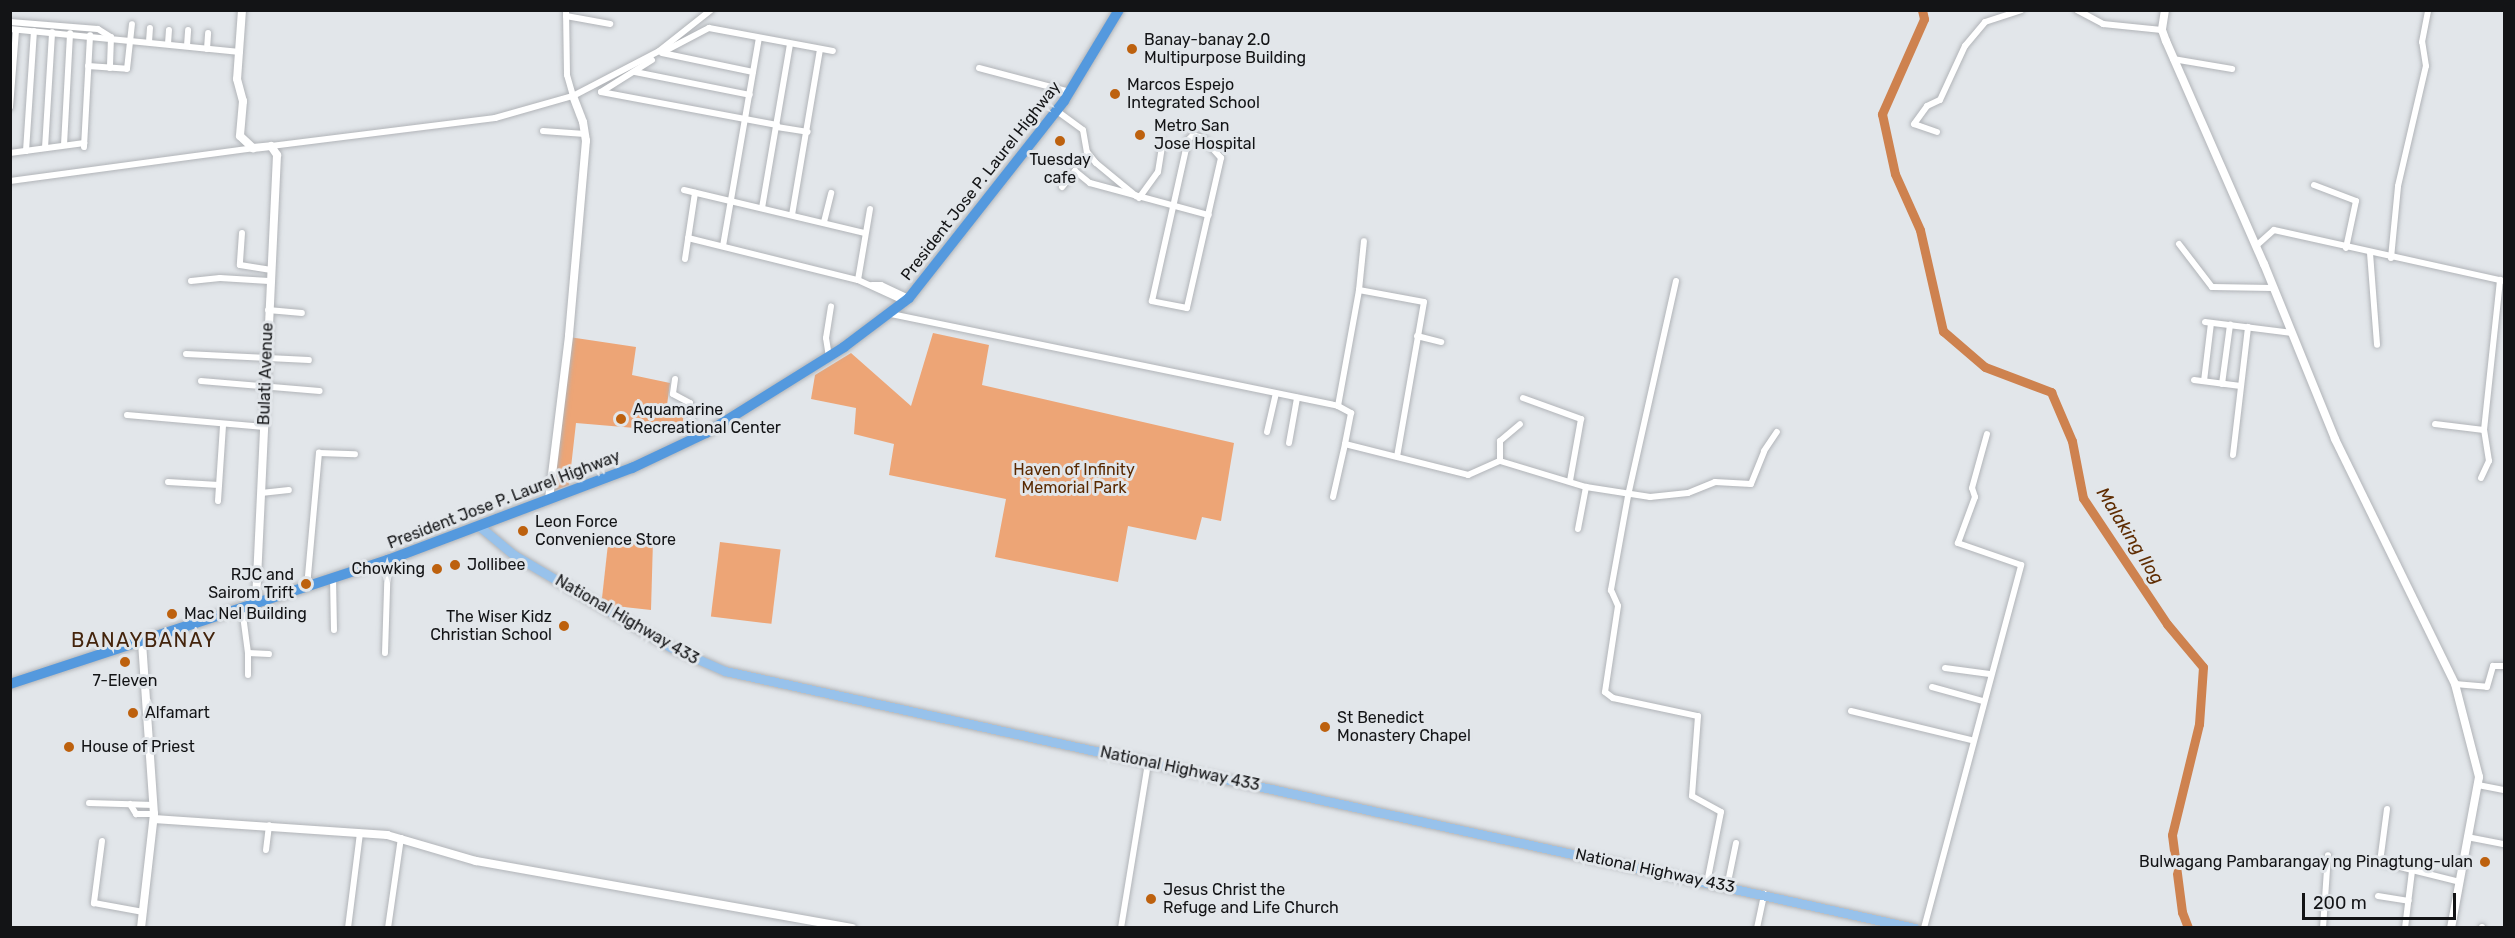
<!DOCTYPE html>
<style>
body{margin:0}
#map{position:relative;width:2515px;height:938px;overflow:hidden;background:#e2e6ea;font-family:Rubik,sans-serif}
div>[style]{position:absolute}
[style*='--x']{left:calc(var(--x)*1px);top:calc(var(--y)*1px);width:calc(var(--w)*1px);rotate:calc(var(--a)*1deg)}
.green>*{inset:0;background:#eda576;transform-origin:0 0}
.river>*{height:9px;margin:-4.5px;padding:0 4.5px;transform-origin:4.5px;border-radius:4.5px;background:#ce824f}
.roads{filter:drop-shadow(0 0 2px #b1b4b8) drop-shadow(0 0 2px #b1b4b8)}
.street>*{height:6px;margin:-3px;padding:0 3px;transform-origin:3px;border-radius:3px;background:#fff}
.secondary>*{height:8px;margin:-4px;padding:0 4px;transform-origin:4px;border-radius:4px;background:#fff}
.primary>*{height:9px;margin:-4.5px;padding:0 4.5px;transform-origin:4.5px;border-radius:4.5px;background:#98c2eb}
.highway>*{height:10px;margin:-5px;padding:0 5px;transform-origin:5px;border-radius:5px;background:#5499de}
.dots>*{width:16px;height:16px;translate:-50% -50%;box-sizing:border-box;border:3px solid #e2e6ea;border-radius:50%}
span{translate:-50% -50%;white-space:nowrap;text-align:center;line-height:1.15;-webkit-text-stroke:6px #e2e6ea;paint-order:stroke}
.poi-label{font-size:16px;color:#131416}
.left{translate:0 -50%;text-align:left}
.right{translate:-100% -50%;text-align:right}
.street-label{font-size:16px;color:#131416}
.park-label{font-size:16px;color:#592900}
.water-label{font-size:18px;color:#5f2d03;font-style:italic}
.quarter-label{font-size:20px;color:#44240c;letter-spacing:1.5px}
.frame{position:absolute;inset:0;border:12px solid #131416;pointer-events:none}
.scale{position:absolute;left:2302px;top:893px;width:154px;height:27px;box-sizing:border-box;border:3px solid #131416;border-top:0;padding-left:8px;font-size:18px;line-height:21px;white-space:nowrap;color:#131416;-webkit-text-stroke:4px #e2e6ea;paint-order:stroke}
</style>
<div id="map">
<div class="green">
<i style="clip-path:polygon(933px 333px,989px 345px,982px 385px,1234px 443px,1221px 521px,1202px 517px,1196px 540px,1128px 526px,1118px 582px,995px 557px,1006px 499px,889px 475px,894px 444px,854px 434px,856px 408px,811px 399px,815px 375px,851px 353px,911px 406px)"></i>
<i style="clip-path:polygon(569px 337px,636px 347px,632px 375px,670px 383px,667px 405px,684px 409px,682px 432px,576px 423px,569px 485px,551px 492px)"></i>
<i style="clip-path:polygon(609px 535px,653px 540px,651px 610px,615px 606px,602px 598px)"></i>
<i style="left:720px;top:542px;width:61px;height:75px;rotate:7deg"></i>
</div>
<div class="river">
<i style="--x:1922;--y:10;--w:9;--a:77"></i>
<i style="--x:1924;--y:19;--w:104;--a:113.9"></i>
<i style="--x:1882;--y:114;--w:61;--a:77.8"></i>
<i style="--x:1895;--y:174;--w:61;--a:65.9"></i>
<i style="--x:1920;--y:230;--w:104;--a:77.2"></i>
<i style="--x:1943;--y:331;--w:55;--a:40.6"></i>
<i style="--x:1985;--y:367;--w:71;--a:20.7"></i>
<i style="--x:2051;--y:392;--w:53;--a:66.8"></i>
<i style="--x:2072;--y:441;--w:58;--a:79.1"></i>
<i style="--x:2083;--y:498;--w:151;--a:56.3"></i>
<i style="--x:2167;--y:624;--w:56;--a:50.1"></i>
<i style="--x:2203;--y:667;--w:57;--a:94"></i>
<i style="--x:2199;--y:724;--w:114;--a:103.7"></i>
<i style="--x:2172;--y:835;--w:78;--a:82.6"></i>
<i style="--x:2182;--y:912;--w:17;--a:69"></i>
</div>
<div class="roads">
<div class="street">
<i style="--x:566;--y:10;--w:65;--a:89.1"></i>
<i style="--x:567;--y:75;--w:22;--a:74"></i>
<i style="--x:2077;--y:10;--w:30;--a:28"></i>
<i style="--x:2103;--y:24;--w:59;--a:5.8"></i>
<i style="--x:566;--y:16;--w:45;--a:10.3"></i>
<i style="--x:10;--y:22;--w:88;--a:4.5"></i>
<i style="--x:98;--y:29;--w:15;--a:32"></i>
<i style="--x:111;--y:37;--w:31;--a:92"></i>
<i style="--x:10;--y:29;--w:231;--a:5.7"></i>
<i style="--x:149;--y:42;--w:14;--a:-86"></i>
<i style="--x:168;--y:44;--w:14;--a:-86"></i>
<i style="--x:187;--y:46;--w:16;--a:-86"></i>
<i style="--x:207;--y:49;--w:16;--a:-86"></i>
<i style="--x:663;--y:52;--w:52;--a:-27.6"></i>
<i style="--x:709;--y:28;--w:126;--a:10.5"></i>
<i style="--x:662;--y:53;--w:93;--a:11.8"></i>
<i style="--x:2173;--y:59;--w:60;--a:9.6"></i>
<i style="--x:652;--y:60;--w:60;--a:147.9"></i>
<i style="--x:601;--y:92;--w:179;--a:10.6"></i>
<i style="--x:88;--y:66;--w:39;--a:4"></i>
<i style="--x:127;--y:69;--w:45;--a:-83.7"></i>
<i style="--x:979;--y:68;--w:94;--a:14.8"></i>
<i style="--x:635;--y:72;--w:117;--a:11.3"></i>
<i style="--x:10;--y:107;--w:77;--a:-85.5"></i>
<i style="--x:1057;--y:111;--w:32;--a:36"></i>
<i style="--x:1083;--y:130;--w:22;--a:80"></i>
<i style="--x:1087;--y:152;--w:14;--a:51"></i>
<i style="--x:1096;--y:163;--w:52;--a:39.5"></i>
<i style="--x:777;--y:127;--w:31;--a:9"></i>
<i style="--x:543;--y:131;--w:42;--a:4.1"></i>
<i style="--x:1937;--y:132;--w:24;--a:-161"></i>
<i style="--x:1914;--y:124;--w:22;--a:-54"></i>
<i style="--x:1927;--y:106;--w:14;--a:-25"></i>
<i style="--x:1940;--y:100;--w:60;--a:-65.2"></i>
<i style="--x:1965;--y:46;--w:31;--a:-50"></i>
<i style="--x:1985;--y:22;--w:38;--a:-18"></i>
<i style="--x:1193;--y:135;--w:10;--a:17"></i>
<i style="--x:1203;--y:138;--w:27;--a:48"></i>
<i style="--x:1221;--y:158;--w:154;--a:102.8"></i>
<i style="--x:1187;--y:308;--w:36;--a:-169"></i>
<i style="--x:1152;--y:301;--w:165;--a:-77.4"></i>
<i style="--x:1188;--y:140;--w:7;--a:-45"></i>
<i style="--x:64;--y:145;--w:112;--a:-86.9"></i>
<i style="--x:271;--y:146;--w:226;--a:-7.1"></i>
<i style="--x:495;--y:118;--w:81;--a:-15.8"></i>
<i style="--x:573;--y:96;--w:97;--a:-27.6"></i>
<i style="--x:659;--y:51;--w:66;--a:-38.3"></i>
<i style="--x:84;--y:147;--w:112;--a:-86.9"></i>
<i style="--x:45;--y:148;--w:116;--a:-86.5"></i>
<i style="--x:26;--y:151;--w:120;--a:-86.2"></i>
<i style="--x:10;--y:153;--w:75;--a:-7.7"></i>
<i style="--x:10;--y:181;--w:245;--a:-7.7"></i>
<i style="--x:2314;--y:185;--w:45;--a:20.9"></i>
<i style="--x:2356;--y:201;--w:48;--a:102"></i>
<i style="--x:1062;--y:187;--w:21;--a:-51"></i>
<i style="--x:1075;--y:171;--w:19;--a:39"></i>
<i style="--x:1090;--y:183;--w:123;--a:15.1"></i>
<i style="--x:684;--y:190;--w:185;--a:13.4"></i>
<i style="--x:1139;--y:198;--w:32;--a:-54"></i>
<i style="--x:1158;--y:172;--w:31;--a:-81"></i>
<i style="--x:762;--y:208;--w:166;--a:-80.3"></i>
<i style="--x:792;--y:215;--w:167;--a:-80.4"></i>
<i style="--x:824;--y:222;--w:30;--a:-76"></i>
<i style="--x:242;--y:233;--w:32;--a:94"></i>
<i style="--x:240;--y:265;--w:30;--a:9"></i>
<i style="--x:688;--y:238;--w:175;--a:13.9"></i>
<i style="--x:858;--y:280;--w:51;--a:24.5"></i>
<i style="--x:2179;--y:244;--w:54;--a:52.5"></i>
<i style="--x:2212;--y:287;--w:60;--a:1"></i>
<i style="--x:723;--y:246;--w:211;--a:-80.2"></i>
<i style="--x:2256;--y:246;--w:24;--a:-42"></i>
<i style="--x:2274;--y:230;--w:236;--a:12.5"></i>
<i style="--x:2370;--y:253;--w:92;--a:85.6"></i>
<i style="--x:2391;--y:258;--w:72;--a:-84.4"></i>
<i style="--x:2398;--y:186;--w:123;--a:-76.9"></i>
<i style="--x:2426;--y:66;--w:24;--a:-99"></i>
<i style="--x:2422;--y:42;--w:33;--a:-79"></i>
<i style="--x:685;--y:259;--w:67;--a:-81.4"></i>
<i style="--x:858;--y:280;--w:72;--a:-80.4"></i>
<i style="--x:191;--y:281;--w:29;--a:-6"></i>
<i style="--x:220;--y:278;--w:49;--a:3.5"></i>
<i style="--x:1676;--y:281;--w:220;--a:102.6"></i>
<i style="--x:1628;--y:496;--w:96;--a:100.3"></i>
<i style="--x:1611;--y:590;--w:17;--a:66"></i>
<i style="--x:1618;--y:606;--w:87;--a:98.6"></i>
<i style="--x:1605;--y:692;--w:10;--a:37"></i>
<i style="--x:1613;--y:698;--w:87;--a:12"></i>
<i style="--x:1698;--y:716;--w:80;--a:94.3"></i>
<i style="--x:1692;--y:796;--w:33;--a:29"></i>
<i style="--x:1721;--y:812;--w:72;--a:101.2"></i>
<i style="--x:872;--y:285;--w:9;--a:0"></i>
<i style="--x:881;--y:285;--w:31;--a:25"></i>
<i style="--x:1359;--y:290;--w:49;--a:-84.2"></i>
<i style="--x:268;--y:310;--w:34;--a:5"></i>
<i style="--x:891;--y:314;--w:456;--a:11.6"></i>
<i style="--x:1338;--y:406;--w:118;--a:-79.7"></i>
<i style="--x:1359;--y:290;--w:66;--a:10.5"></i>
<i style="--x:1424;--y:302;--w:156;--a:99.9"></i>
<i style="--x:2205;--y:322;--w:88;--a:7.2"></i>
<i style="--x:1417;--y:336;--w:25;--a:14"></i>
<i style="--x:186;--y:354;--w:123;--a:2.8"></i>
<i style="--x:829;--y:357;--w:19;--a:-99"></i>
<i style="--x:826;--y:338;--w:32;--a:-81"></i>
<i style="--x:675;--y:379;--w:15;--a:98"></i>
<i style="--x:673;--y:394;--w:19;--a:28"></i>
<i style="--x:690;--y:403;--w:38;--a:85"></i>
<i style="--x:2194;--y:380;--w:47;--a:7.3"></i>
<i style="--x:201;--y:381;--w:119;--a:4.8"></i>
<i style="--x:2204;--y:381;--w:58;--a:-83.1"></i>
<i style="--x:2222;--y:384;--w:60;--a:-82.3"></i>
<i style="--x:1523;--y:398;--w:62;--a:19.9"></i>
<i style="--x:1581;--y:419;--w:63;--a:100.1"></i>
<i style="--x:1338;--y:406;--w:15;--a:28"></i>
<i style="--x:1351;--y:413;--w:32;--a:101"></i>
<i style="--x:1345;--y:444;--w:127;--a:14.1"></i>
<i style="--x:1468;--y:475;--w:35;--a:-24"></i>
<i style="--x:1500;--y:461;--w:90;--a:16.8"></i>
<i style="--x:1586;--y:487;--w:65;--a:8.9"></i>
<i style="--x:1650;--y:497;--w:38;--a:-6"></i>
<i style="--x:1688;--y:493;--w:29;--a:-22"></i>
<i style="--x:1715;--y:482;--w:36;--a:3"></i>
<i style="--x:1751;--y:484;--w:35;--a:-68"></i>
<i style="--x:1764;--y:451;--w:23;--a:-56"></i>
<i style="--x:127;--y:415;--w:138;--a:5"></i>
<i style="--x:2435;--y:424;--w:49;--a:7"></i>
<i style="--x:1267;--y:432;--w:39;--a:-77"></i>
<i style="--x:1289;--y:443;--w:46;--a:-79.9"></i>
<i style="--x:2233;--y:455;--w:129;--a:-83.3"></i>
<i style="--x:1500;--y:461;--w:20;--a:-90"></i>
<i style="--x:1500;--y:441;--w:26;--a:-40"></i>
<i style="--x:2481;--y:478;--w:19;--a:-65"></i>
<i style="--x:2489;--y:461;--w:31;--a:-99"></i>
<i style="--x:2484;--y:430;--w:151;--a:-83.9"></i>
<i style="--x:168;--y:482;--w:51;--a:3.4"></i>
<i style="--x:261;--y:493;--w:28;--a:-6"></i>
<i style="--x:1333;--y:497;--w:54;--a:-77.2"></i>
<i style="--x:218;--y:501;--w:76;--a:-86.2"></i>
<i style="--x:1578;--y:529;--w:43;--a:-79.2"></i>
<i style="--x:333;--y:578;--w:52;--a:88.9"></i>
<i style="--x:307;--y:587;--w:135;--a:-84.9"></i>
<i style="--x:319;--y:453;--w:36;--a:2"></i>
<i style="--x:242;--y:608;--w:45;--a:82.4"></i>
<i style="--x:248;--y:653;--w:21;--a:3"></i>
<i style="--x:248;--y:653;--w:22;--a:90"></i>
<i style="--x:385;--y:653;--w:93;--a:-88.2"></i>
<i style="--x:1945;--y:668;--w:45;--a:7.6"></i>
<i style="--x:2455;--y:684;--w:32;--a:5"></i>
<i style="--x:2487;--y:687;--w:22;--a:-74"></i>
<i style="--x:2493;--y:666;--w:11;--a:0"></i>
<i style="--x:1932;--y:687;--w:53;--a:15.4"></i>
<i style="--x:1851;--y:711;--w:123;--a:13.6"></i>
<i style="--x:2478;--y:785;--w:26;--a:11"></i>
<i style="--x:89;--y:803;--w:65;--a:1.8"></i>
<i style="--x:130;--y:804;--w:12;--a:59"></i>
<i style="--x:136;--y:814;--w:18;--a:0"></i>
<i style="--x:2387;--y:809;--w:53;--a:97.5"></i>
<i style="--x:2380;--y:862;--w:82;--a:14"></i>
<i style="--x:2467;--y:837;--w:38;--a:11"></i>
<i style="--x:102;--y:841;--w:63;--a:97.4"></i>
<i style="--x:94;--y:903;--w:50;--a:10.4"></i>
<i style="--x:266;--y:850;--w:25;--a:-83"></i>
<i style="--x:1727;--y:887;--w:45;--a:-78.4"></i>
<i style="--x:2378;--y:896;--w:31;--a:9"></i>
<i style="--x:348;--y:928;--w:96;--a:-82.8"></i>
<i style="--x:388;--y:928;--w:91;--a:-81.8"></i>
<i style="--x:1121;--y:928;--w:167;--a:-80.7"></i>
<i style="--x:1757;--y:928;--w:35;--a:-78"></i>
<i style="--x:1924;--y:928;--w:376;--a:-75"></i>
<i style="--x:2021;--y:565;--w:67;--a:-160.8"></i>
<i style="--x:1958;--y:543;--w:49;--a:-69.7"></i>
<i style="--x:1975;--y:497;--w:9;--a:-108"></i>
<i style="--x:1972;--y:488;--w:56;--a:-74.5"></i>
<i style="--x:2323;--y:928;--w:73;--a:-86.1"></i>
<i style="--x:2405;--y:928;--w:57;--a:-83"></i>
<i style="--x:2482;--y:928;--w:1;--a:-90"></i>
</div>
<div class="secondary">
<i style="--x:242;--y:10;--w:69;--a:94.1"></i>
<i style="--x:237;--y:79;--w:23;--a:75"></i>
<i style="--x:243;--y:101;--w:35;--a:95"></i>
<i style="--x:240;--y:136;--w:18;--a:43"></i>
<i style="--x:253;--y:148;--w:18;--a:-6"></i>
<i style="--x:271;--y:146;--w:11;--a:56"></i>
<i style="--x:277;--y:155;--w:448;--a:92.7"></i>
<i style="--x:2165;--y:10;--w:20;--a:99"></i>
<i style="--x:2162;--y:30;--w:12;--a:70"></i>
<i style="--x:2166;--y:41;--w:244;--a:66.3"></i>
<i style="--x:2264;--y:264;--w:189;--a:67.9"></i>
<i style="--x:2335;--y:439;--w:273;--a:63.9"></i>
<i style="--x:2455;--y:684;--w:96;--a:75.5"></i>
<i style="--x:2479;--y:777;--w:154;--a:100.5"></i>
<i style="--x:549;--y:499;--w:165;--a:-83"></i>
<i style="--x:569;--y:335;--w:195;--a:-85"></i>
<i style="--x:586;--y:141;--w:19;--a:-99"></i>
<i style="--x:583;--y:122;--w:28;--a:-111"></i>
<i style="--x:154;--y:819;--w:234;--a:3.9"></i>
<i style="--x:387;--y:835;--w:93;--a:16.3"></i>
<i style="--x:476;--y:861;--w:382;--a:10.1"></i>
<i style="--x:141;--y:928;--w:115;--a:-83.5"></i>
<i style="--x:154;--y:814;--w:173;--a:-94"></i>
</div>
<div class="primary">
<i style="--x:479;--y:526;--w:45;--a:39.6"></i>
<i style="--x:514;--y:555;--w:181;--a:30.5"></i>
<i style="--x:670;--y:647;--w:60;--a:23.6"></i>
<i style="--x:725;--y:671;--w:1217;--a:12.19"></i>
</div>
<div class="highway">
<i style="--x:10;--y:684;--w:398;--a:-18.2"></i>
<i style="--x:388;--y:560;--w:261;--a:-20.7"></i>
<i style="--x:632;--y:468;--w:82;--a:-25.3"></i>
<i style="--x:706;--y:433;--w:163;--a:-31.9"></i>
<i style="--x:844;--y:347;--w:81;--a:-37"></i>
<i style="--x:909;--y:298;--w:251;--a:-51.8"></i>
<i style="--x:1064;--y:101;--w:106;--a:-58.9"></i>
</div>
</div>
<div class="dots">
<i style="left:1132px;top:49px;background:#bd610e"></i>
<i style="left:1115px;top:94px;background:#bd610e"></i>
<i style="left:1140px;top:135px;background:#bd610e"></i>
<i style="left:1060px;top:141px;background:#bd610e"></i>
<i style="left:621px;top:419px;background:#bd610e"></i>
<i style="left:523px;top:531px;background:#bd610e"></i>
<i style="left:455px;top:565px;background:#bd610e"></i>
<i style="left:437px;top:569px;background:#bd610e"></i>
<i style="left:306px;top:584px;background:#bd610e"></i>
<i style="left:172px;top:614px;background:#bd610e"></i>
<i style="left:564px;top:626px;background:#bd610e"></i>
<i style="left:125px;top:662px;background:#bd610e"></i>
<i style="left:133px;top:713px;background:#bd610e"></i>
<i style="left:1325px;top:727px;background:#bd610e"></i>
<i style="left:69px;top:747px;background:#bd610e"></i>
<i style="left:2485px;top:862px;background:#bd610e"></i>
<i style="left:1151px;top:899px;background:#bd610e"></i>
</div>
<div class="poi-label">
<span class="left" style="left:1144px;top:49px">Banay-banay 2.0<br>Multipurpose Building</span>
<span class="left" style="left:1127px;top:94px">Marcos Espejo<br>Integrated School</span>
<span class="left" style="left:1154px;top:135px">Metro San<br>Jose Hospital</span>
<span style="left:1060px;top:169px">Tuesday<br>cafe</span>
<span class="left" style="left:633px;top:419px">Aquamarine<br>Recreational Center</span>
<span class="left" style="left:535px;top:531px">Leon Force<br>Convenience Store</span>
<span class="left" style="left:467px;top:565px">Jollibee</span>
<span class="right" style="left:425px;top:569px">Chowking</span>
<span class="right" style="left:294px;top:584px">RJC and<br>Sairom Trift</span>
<span class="left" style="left:184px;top:614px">Mac Nel Building</span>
<span class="right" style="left:552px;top:626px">The Wiser Kidz<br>Christian School</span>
<span style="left:125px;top:681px">7-Eleven</span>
<span class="left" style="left:145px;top:713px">Alfamart</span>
<span class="left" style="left:1337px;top:727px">St Benedict<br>Monastery Chapel</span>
<span class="left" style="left:81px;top:747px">House of Priest</span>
<span class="right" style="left:2473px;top:862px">Bulwagang Pambarangay ng Pinagtung-ulan</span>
<span class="left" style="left:1163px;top:899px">Jesus Christ the<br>Refuge and Life Church</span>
</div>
<div class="street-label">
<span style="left:981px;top:181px;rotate:-52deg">President Jose P. Laurel Highway</span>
<span style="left:266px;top:374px;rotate:-88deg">Bulati Avenue</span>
<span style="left:504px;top:500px;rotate:-21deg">President Jose P. Laurel Highway</span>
<span style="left:627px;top:620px;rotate:30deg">National Highway 433</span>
<span style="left:1180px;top:769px;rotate:12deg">National Highway 433</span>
<span style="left:1655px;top:871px;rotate:12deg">National Highway 433</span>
</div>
<div class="park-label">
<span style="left:1074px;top:479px">Haven of Infinity<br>Memorial Park</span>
</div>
<div class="water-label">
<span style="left:2130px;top:536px;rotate:58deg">Malaking Ilog</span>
</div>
<div class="quarter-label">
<span style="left:144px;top:640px">BANAYBANAY</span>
</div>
<div class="frame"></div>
<div class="scale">200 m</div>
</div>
